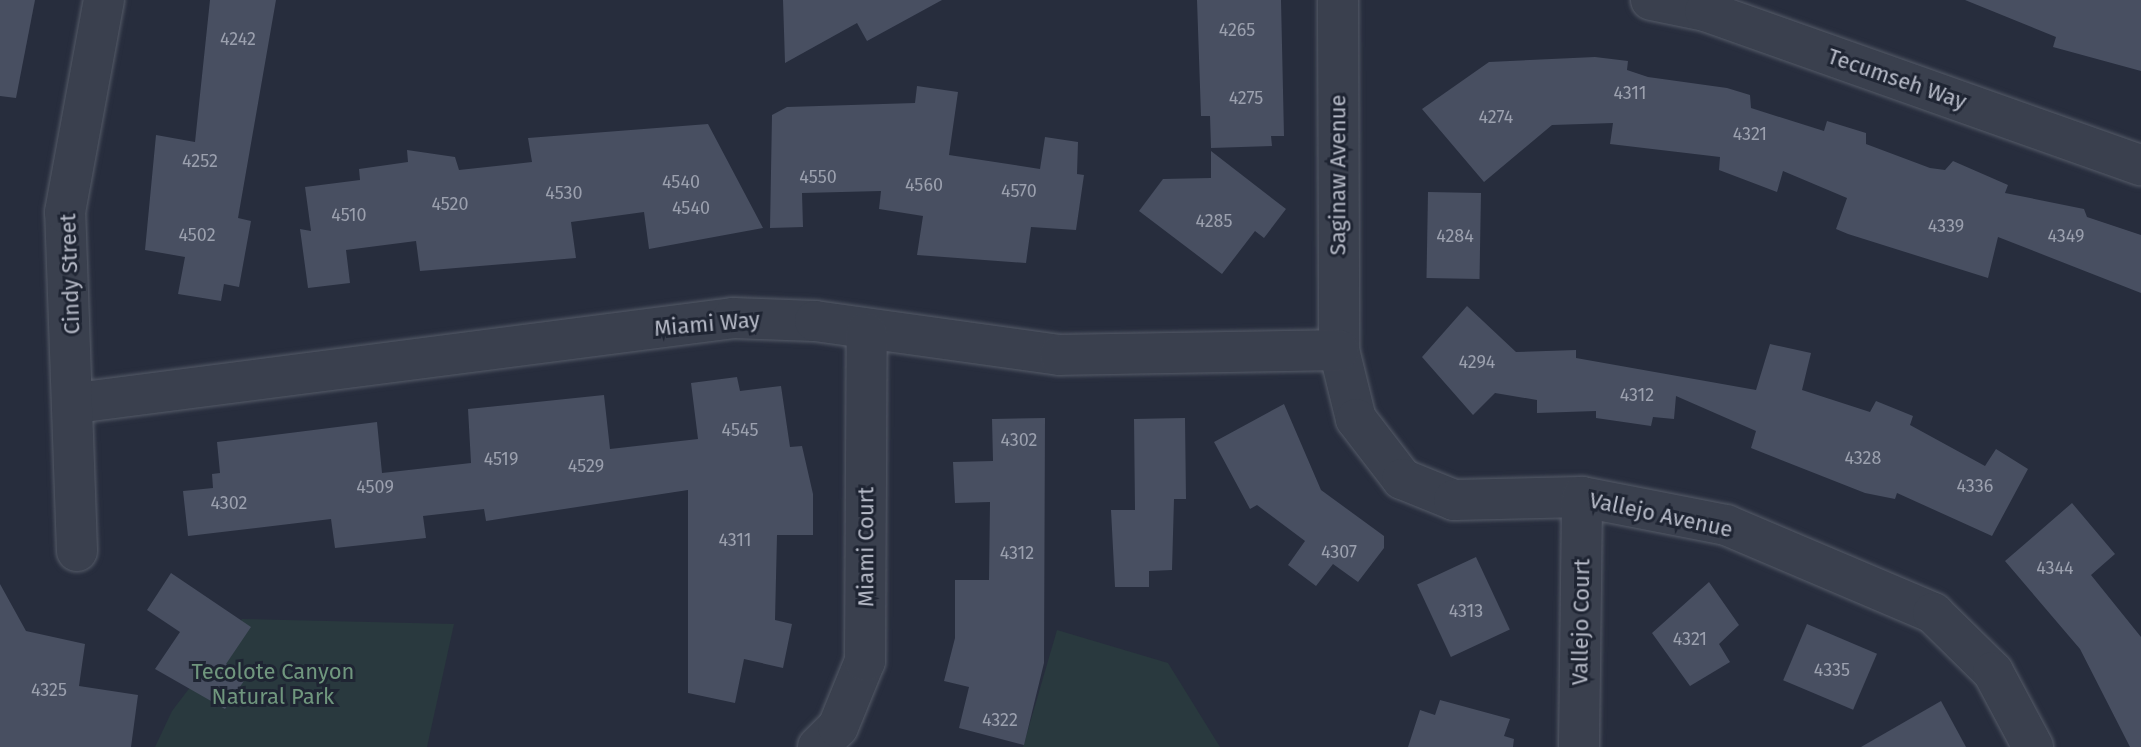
<!DOCTYPE html>
<style>
body{margin:0}
#map{position:relative;width:2141px;height:747px;overflow:hidden;background:#272d3d;font-family:"Fira Sans",sans-serif}
div>[style]{position:absolute}
[style*='--x']{left:calc(var(--x)*1px);top:calc(var(--y)*1px);width:calc(var(--w)*1px);rotate:calc(var(--a)*1deg)}
.green>*{inset:0;background:#29393e}
.building>*{inset:0;background:#484f61;transform-origin:0 0}
.roads{filter:drop-shadow(0 0 2px #555b68) drop-shadow(0 0 2px #555b68)}
.minor>*{height:40px;margin:-20px;padding:0 20px;transform-origin:20px;border-radius:20px;background:#3a404e}
span{translate:-50% -50%;white-space:nowrap;text-align:center;line-height:1.15;-webkit-text-stroke:6px #1f2533;paint-order:stroke}
.number-label{font-size:18px;color:#9ba0ae}
.number-label span{-webkit-text-stroke-width:0}
.street-label{font-size:22px;color:#b7bbc8}
.park-label{font-size:22px;color:#70977e}
</style>
<div id="map">
<div class="green">
<i style="clip-path:polygon(242px 619px,454px 624px,427px 747px,155px 747px,172px 711px)"></i>
<i style="clip-path:polygon(1057px 630px,1168px 663px,1220px 747px,1023px 747px)"></i>
</div>
<div class="building">
<i style="clip-path:polygon(0 0,35px 0,16px 98px,0 96px)"></i>
<i style="clip-path:polygon(210px 0,276px 0,238px 218px,251px 221px,239px 287px,224px 284px,221px 301px,178px 294px,185px 257px,145px 250px,156px 135px,195px 142px)"></i>
<i style="clip-path:polygon(783px 0,942px 0,867px 41px,857px 23px,785px 63px)"></i>
<i style="clip-path:polygon(1197px 0,1281px 0,1284px 136px,1271px 136px,1272px 146px,1211px 148px,1210px 116px,1201px 116px)"></i>
<i style="clip-path:polygon(1965px 0,2141px 0,2141px 71px,2053px 47px,2056px 37px)"></i>
<i style="clip-path:polygon(1595px 57px,1628px 61px,1627px 70px,1648px 77px,1727px 88px,1750px 95px,1751px 108px,1824px 131px,1827px 121px,1866px 133px,1866px 144px,1930px 168px,1945px 170px,1953px 161px,2008px 185px,2005px 193px,2084px 209px,2087px 217px,2141px 235px,2141px 293px,1998px 237px,1988px 278px,1848px 234px,1836px 229px,1847px 198px,1783px 171px,1777px 192px,1719px 170px,1720px 157px,1610px 144px,1613px 123px,1552px 125px,1484px 182px,1422px 109px,1489px 62px)"></i>
<i style="clip-path:polygon(917px 86px,958px 92px,949px 155px,1040px 169px,1045px 137px,1078px 142px,1077px 174px,1084px 175px,1076px 230px,1031px 227px,1026px 263px,917px 255px,923px 216px,879px 209px,881px 191px,802px 193px,803px 227px,770px 228px,772px 115px,787px 107px,915px 103px)"></i>
<i style="clip-path:polygon(708px 124px,763px 228px,649px 249px,644px 212px,571px 222px,576px 258px,420px 271px,416px 241px,346px 250px,350px 283px,308px 288px,300px 229px,311px 231px,305px 187px,360px 180px,359px 169px,408px 162px,407px 150px,455px 157px,459px 170px,532px 162px,528px 138px)"></i>
<i style="clip-path:polygon(1211px 151px,1286px 209px,1264px 238px,1255px 231px,1222px 274px,1139px 211px,1163px 179px,1211px 178px)"></i>
<i style="left:1428px;top:192px;width:53px;height:86px;rotate:1deg"></i>
<i style="clip-path:polygon(1467px 306px,1516px 352px,1576px 350px,1576px 358px,1756px 390px,1770px 344px,1811px 353px,1802px 390px,1870px 412px,1876px 401px,1913px 416px,1910px 425px,1985px 466px,1996px 449px,2028px 469px,1992px 536px,1897px 493px,1895px 499px,1865px 493px,1751px 448px,1756px 431px,1676px 396px,1674px 419px,1653px 417px,1651px 426px,1596px 418px,1596px 411px,1537px 413px,1537px 400px,1495px 393px,1473px 415px,1422px 357px)"></i>
<i style="clip-path:polygon(737px 377px,740px 391px,781px 386px,790px 447px,802px 446px,813px 494px,813px 535px,777px 535px,775px 620px,792px 624px,783px 668px,744px 659px,735px 703px,688px 693px,688px 490px,486px 521px,484px 509px,423px 516px,426px 538px,335px 548px,331px 519px,188px 536px,183px 491px,213px 488px,212px 474px,220px 473px,217px 442px,377px 422px,382px 473px,471px 463px,468px 409px,604px 395px,610px 449px,698px 439px,691px 383px)"></i>
<i style="clip-path:polygon(1284px 404px,1321px 490px,1384px 536px,1384px 548px,1358px 582px,1333px 564px,1316px 586px,1288px 565px,1305px 541px,1257px 505px,1250px 509px,1214px 442px)"></i>
<i style="clip-path:polygon(1045px 418px,1044px 663px,1024px 745px,959px 728px,969px 687px,944px 681px,955px 638px,955px 580px,989px 580px,990px 502px,955px 503px,953px 462px,993px 461px,992px 419px)"></i>
<i style="clip-path:polygon(1185px 418px,1186px 499px,1174px 499px,1172px 570px,1149px 571px,1149px 587px,1115px 587px,1111px 510px,1135px 510px,1134px 419px)"></i>
<i style="clip-path:polygon(2072px 503px,2115px 554px,2091px 575px,2141px 637px,2141px 747px,2130px 747px,2080px 649px,2005px 561px)"></i>
<i style="left:1476px;top:557px;width:80px;height:65px;rotate:65deg"></i>
<i style="clip-path:polygon(171px 573px,251px 627px,226px 664px,246px 678px,225px 709px,155px 669px,180px 632px,147px 610px)"></i>
<i style="clip-path:polygon(1709px 582px,1739px 625px,1719px 644px,1730px 662px,1690px 686px,1652px 633px)"></i>
<i style="clip-path:polygon(0 584px,26px 631px,85px 644px,79px 686px,138px 695px,131px 747px,0 747px)"></i>
<i style="left:1807px;top:624px;width:76px;height:61px;rotate:23deg"></i>
<i style="clip-path:polygon(1440px 700px,1510px 719px,1504px 736px,1514px 739px,1513px 747px,1408px 747px,1420px 710px,1435px 715px)"></i>
<i style="clip-path:polygon(1941px 701px,1966px 747px,1861px 747px)"></i>
</div>
<div class="roads">
<div class="minor">
<i style="--x:1338;--y:0;--w:350;--a:89.8"></i>
<i style="--x:1339;--y:350;--w:71;--a:76.2"></i>
<i style="--x:1356;--y:419;--w:76;--a:52.5"></i>
<i style="--x:1402;--y:479;--w:56;--a:22"></i>
<i style="--x:1454;--y:500;--w:128;--a:-1.3"></i>
<i style="--x:1582;--y:497;--w:147;--a:11"></i>
<i style="--x:1726;--y:525;--w:225;--a:23"></i>
<i style="--x:1933;--y:613;--w:84;--a:44.5"></i>
<i style="--x:1993;--y:672;--w:85;--a:61.9"></i>
<i style="--x:1651;--y:0;--w:55;--a:11.5"></i>
<i style="--x:1705;--y:11;--w:462;--a:19.5"></i>
<i style="--x:76;--y:403;--w:662;--a:-7.37"></i>
<i style="--x:733;--y:318;--w:82;--a:2.1"></i>
<i style="--x:815;--y:321;--w:247;--a:7.9"></i>
<i style="--x:1060;--y:355;--w:279;--a:-1"></i>
<i style="--x:77;--y:551;--w:339;--a:-92"></i>
<i style="--x:65;--y:212;--w:216;--a:-79.6"></i>
<i style="--x:818;--y:747;--w:28;--a:-45"></i>
<i style="--x:838;--y:727;--w:71;--a:-67.8"></i>
<i style="--x:865;--y:661;--w:328;--a:-89.7"></i>
<i style="--x:1579;--y:747;--w:250;--a:-89.3"></i>
</div>
</div>
<div class="number-label">
<span style="left:1237px;top:30px">4265</span>
<span style="left:238px;top:39px">4242</span>
<span style="left:1630px;top:93px">4311</span>
<span style="left:1246px;top:98px">4275</span>
<span style="left:1496px;top:117px">4274</span>
<span style="left:1750px;top:134px">4321</span>
<span style="left:200px;top:161px">4252</span>
<span style="left:818px;top:177px">4550</span>
<span style="left:681px;top:182px">4540</span>
<span style="left:924px;top:185px">4560</span>
<span style="left:1019px;top:191px">4570</span>
<span style="left:564px;top:193px">4530</span>
<span style="left:450px;top:204px">4520</span>
<span style="left:691px;top:208px">4540</span>
<span style="left:349px;top:215px">4510</span>
<span style="left:1214px;top:221px">4285</span>
<span style="left:1946px;top:226px">4339</span>
<span style="left:197px;top:235px">4502</span>
<span style="left:1455px;top:236px">4284</span>
<span style="left:2066px;top:236px">4349</span>
<span style="left:1477px;top:362px">4294</span>
<span style="left:1637px;top:395px">4312</span>
<span style="left:740px;top:430px">4545</span>
<span style="left:1019px;top:440px">4302</span>
<span style="left:1863px;top:458px">4328</span>
<span style="left:501px;top:459px">4519</span>
<span style="left:586px;top:466px">4529</span>
<span style="left:1975px;top:486px">4336</span>
<span style="left:375px;top:487px">4509</span>
<span style="left:229px;top:503px">4302</span>
<span style="left:735px;top:540px">4311</span>
<span style="left:1339px;top:552px">4307</span>
<span style="left:1017px;top:553px">4312</span>
<span style="left:2055px;top:568px">4344</span>
<span style="left:1466px;top:611px">4313</span>
<span style="left:1690px;top:639px">4321</span>
<span style="left:1832px;top:670px">4335</span>
<span style="left:49px;top:690px">4325</span>
<span style="left:1000px;top:720px">4322</span>
</div>
<div class="street-label">
<span style="left:1897px;top:79px;rotate:19deg">Tecumseh Way</span>
<span style="left:1338px;top:175px;rotate:-90deg">Saginaw Avenue</span>
<span style="left:70px;top:274px;rotate:-92deg">Cindy Street</span>
<span style="left:707px;top:324px;rotate:-5deg">Miami Way</span>
<span style="left:1661px;top:515px;rotate:12deg">Vallejo Avenue</span>
<span style="left:866px;top:547px;rotate:-90deg">Miami Court</span>
<span style="left:1581px;top:622px;rotate:-89deg">Vallejo Court</span>
</div>
<div class="park-label">
<span style="left:273px;top:684px">Tecolote Canyon<br>Natural Park</span>
</div>
</div>
